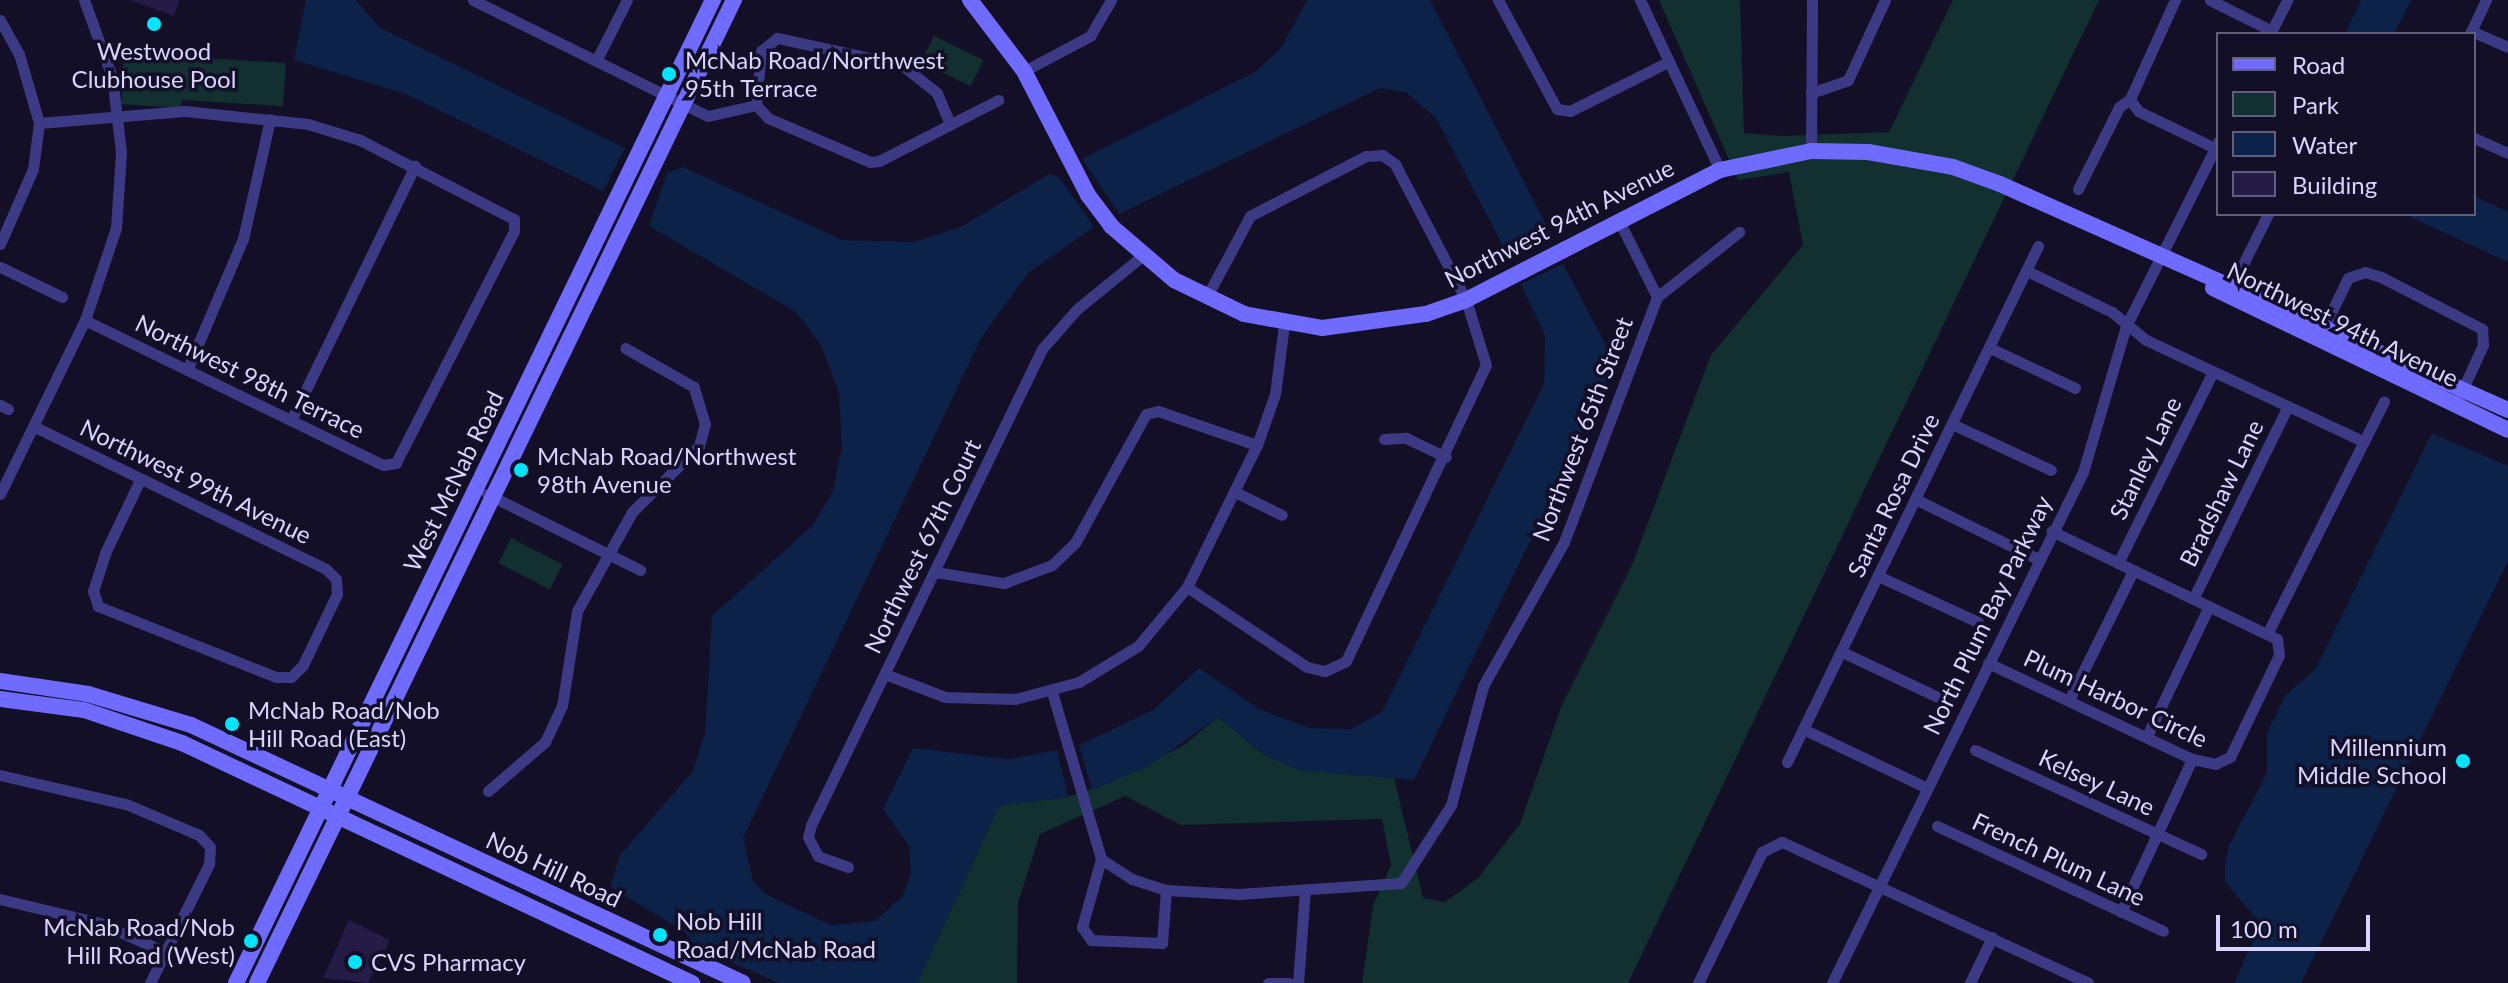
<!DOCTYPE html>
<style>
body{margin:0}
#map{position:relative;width:2508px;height:983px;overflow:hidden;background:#130f26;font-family:Lato,sans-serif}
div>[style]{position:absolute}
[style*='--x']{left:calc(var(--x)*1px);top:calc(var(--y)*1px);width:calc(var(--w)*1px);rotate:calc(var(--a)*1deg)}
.green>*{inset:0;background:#12302f;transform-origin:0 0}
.water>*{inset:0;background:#0c2248}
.building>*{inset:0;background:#241b47}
.street>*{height:11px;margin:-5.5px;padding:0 5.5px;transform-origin:5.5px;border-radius:5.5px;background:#3d3a85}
.secondary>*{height:16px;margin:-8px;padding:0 8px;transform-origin:8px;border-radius:8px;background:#6f6bff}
.dots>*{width:22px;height:22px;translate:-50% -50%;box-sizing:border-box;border:4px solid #130f26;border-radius:50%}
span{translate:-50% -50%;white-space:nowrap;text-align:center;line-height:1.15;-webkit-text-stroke:7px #130f26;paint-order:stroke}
.poi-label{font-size:24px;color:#d9d4ff}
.left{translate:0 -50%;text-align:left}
.right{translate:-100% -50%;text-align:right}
.street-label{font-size:24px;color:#d9d4ff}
.legend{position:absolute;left:2216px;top:32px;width:260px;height:184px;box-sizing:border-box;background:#130f26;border:2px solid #625e7d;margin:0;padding:10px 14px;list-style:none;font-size:24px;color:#d9d4ff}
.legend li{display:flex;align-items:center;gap:16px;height:40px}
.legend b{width:40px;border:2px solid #625e7d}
.scale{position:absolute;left:2216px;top:915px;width:154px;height:36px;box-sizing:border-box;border:4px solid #d9d4ff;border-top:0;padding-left:10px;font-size:24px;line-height:28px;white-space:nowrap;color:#d9d4ff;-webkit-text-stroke:6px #130f26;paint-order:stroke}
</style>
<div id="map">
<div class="green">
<i style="clip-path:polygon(1659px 0,1740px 0,1744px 133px,1783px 136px,1889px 132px,1953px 0,2099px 0,1628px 983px,1362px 983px,1373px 906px,1391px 865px,1382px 819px,1181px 825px,1125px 796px,1040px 834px,1018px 903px,1017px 983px,917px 983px,999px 806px,1068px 797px,1114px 781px,1184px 745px,1218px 717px,1264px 755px,1300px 770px,1394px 778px,1423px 898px,1445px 902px,1478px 878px,1520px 824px,1561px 707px,1632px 565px,1711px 355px,1803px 245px,1789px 172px,1738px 180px)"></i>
<i style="left:934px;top:36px;width:55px;height:29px;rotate:26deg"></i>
<i style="clip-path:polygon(124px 53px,286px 63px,283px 106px,182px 100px,181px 108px,121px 104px)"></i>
<i style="left:511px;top:538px;width:58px;height:28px;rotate:27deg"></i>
</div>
<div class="water">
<i style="clip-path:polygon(306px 0,356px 0,379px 27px,625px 148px,603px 191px,406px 94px,294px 60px)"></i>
<i style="clip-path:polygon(1307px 0,1430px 0,1553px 238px,1510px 259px,1436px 118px,1407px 93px,1380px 88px,1119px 214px,1082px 159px,1255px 72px,1281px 48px)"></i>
<i style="clip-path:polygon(2361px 0,2411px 0,2394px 34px,2345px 34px)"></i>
<i style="clip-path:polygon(683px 167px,842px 240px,913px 242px,961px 227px,1049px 174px,1059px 177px,1094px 227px,1028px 273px,981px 338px,743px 838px,753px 880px,765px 894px,831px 925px,875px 921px,903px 896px,911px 873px,909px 846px,883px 809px,913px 748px,1009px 759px,1057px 750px,1068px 797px,999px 806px,917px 983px,779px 983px,696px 947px,685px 932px,610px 887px,620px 855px,693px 771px,705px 733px,712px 616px,813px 525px,833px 491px,842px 446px,839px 392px,821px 345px,796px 312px,649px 226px,667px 173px)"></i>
<i style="clip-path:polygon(2474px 196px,2508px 212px,2508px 262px,2404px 214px,2474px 214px)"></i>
<i style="clip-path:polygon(1563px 264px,1616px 364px,1414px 780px,1300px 770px,1264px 755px,1218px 717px,1149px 766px,1092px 790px,1079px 745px,1153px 710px,1199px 668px,1259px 709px,1309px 728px,1351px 729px,1382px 712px,1544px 384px,1545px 335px,1521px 284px)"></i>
<i style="clip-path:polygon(2432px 433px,2508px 466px,2508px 561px,2301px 983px,2234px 983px,2261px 924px,2225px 882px,2225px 865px,2228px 848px,2267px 773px,2267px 733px,2285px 696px,2316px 668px)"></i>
</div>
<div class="building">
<i style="clip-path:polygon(130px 0,179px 0,174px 16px)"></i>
<i style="clip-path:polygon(349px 920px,390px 940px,368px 983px,323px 978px)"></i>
</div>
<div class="street">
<i style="--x:473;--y:0;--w:262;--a:26.3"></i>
<i style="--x:708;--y:116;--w:49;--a:-12.9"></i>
<i style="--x:1498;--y:0;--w:124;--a:61.6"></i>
<i style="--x:1557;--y:109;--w:13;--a:9"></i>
<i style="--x:1570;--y:111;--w:107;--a:-26.6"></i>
<i style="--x:1640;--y:0;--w:188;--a:64.8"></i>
<i style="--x:2210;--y:0;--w:69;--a:26.6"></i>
<i style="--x:0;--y:20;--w:39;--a:61"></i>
<i style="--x:19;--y:54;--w:72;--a:73.8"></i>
<i style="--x:39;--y:123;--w:46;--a:97.4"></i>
<i style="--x:33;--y:169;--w:82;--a:113.7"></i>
<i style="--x:2471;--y:31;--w:40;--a:23.4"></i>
<i style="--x:2270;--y:34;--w:38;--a:-63"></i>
<i style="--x:2470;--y:34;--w:38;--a:-65"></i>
<i style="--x:596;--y:61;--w:68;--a:-63.1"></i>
<i style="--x:1024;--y:71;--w:75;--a:-27.9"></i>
<i style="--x:1090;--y:36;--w:42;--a:-59.7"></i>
<i style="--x:1811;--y:93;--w:39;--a:-19"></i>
<i style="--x:1848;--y:80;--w:88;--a:-65.2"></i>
<i style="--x:2130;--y:99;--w:14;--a:56"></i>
<i style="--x:2138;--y:111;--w:85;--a:25.7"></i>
<i style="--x:39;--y:123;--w:146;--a:-4.7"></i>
<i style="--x:185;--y:111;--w:124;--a:6"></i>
<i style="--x:308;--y:124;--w:54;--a:17.1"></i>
<i style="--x:360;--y:140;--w:173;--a:27.2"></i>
<i style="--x:514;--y:219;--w:12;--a:90"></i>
<i style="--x:514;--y:231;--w:260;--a:117"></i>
<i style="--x:396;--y:463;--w:13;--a:171"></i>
<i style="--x:383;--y:465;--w:331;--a:-154.1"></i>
<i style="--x:950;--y:124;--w:34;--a:-113"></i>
<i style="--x:937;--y:93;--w:45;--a:-141.3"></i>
<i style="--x:902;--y:65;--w:128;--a:-167.8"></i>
<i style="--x:777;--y:38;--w:21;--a:141"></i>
<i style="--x:761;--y:51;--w:54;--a:95.3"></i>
<i style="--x:756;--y:105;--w:18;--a:47"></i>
<i style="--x:768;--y:118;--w:111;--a:23.3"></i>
<i style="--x:870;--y:162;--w:9;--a:-6"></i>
<i style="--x:879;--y:161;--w:134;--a:-27.1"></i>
<i style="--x:2474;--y:138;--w:37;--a:24"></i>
<i style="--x:1811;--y:151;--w:151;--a:-89.6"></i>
<i style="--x:2078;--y:189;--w:92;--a:-63.4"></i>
<i style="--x:2119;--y:107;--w:14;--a:-36"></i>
<i style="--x:2130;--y:99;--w:109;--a:-65.6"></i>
<i style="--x:1619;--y:221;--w:85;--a:63.4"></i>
<i style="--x:0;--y:267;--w:69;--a:25.8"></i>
<i style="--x:2027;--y:271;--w:94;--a:25.8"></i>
<i style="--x:2112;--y:312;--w:44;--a:39.5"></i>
<i style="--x:2146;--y:340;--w:239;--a:25"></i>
<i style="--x:2232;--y:286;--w:80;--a:-63.4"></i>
<i style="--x:2321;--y:333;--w:61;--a:-63.9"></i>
<i style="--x:2348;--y:278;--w:18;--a:-19"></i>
<i style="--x:2365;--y:272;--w:17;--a:17"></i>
<i style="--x:2381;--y:277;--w:114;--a:27.2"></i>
<i style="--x:2482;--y:329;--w:16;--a:86"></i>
<i style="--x:2483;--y:345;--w:55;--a:114.7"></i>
<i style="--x:1990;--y:348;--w:94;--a:25.2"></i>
<i style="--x:187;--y:370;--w:142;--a:-66.9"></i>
<i style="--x:243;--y:239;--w:123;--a:-77.3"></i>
<i style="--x:0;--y:405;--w:9;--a:27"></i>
<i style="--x:291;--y:420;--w:283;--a:-64"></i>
<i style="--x:1952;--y:424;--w:109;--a:24.9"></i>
<i style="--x:33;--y:426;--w:326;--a:26"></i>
<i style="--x:326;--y:569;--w:14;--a:45"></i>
<i style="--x:336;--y:579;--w:15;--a:86"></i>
<i style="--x:337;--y:594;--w:79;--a:115.6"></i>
<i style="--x:303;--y:665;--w:17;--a:135"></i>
<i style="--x:291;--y:677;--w:15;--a:180"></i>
<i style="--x:276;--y:677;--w:192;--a:-158.3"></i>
<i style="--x:98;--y:606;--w:16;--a:-108"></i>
<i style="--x:93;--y:591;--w:40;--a:-72"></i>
<i style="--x:105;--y:553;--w:81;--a:-64.4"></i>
<i style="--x:1384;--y:439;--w:22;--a:-3"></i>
<i style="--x:1406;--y:438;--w:44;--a:25.4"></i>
<i style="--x:1235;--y:492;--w:52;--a:26.1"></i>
<i style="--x:0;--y:494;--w:194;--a:-64"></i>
<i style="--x:85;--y:320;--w:97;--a:-71.4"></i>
<i style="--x:116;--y:228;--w:76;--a:-86.2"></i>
<i style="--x:121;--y:152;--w:76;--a:-96.8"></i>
<i style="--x:112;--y:77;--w:82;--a:-110"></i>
<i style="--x:487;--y:494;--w:171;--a:26.4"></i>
<i style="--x:1915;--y:499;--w:137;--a:26"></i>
<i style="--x:2118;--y:563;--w:213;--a:-63.6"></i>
<i style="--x:935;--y:572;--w:70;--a:9.1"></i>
<i style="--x:1004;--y:583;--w:51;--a:-20.6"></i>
<i style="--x:1052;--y:565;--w:32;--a:-44"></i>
<i style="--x:1075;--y:543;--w:147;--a:-61.2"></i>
<i style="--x:1146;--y:414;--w:12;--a:-14"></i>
<i style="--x:1158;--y:411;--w:105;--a:19"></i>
<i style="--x:1878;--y:576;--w:110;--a:24.7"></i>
<i style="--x:1187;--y:587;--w:144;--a:33.7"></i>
<i style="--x:1307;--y:667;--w:18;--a:13"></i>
<i style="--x:1325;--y:671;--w:23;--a:-25"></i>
<i style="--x:1346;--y:661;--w:327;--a:-64.7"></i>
<i style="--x:1486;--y:365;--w:68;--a:-107.1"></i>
<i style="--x:1466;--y:300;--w:153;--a:-117.6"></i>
<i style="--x:1395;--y:164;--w:16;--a:-145"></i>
<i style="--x:1382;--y:155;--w:16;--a:176"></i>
<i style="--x:1366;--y:156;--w:131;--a:152.7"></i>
<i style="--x:1250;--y:216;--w:93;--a:118.2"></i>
<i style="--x:2193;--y:599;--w:215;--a:-63.8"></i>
<i style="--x:2268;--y:632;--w:258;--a:-63.3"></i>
<i style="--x:1842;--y:652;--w:110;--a:25.2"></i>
<i style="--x:1988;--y:663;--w:225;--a:25.2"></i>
<i style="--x:2192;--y:759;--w:24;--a:12"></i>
<i style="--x:2215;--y:764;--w:17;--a:-25"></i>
<i style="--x:2230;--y:757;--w:113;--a:-64.3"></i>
<i style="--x:2279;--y:655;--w:16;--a:-97"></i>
<i style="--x:2277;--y:639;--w:250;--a:-154.4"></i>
<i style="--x:885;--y:674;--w:64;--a:21"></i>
<i style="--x:945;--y:697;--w:70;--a:1.6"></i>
<i style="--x:1015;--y:699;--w:66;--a:-14.9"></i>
<i style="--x:1079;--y:682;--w:69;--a:-31.4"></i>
<i style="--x:1138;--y:646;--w:77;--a:-50.3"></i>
<i style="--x:1187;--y:587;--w:158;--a:-63.8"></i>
<i style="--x:1257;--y:445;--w:54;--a:-70.6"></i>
<i style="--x:1275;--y:394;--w:70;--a:-82.6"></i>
<i style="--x:1052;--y:692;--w:174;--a:73.6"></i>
<i style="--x:1101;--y:859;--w:37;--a:33"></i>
<i style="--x:1132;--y:879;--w:36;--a:18"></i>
<i style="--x:1166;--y:890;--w:72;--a:3.2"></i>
<i style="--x:1238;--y:894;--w:163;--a:-3.9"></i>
<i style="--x:1401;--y:883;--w:93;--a:-57.3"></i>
<i style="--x:1451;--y:805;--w:123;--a:-74.9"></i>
<i style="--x:1483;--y:686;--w:165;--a:-60.6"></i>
<i style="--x:1564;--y:542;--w:262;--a:-69.2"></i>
<i style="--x:1657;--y:297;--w:105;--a:-38.4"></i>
<i style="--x:2069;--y:700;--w:144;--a:-63.6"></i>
<i style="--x:1803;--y:729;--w:137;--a:25.4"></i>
<i style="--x:2147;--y:736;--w:144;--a:-64.5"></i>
<i style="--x:1975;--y:750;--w:249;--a:24.7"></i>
<i style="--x:1787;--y:762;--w:574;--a:-64.06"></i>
<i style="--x:0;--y:775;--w:129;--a:13"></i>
<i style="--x:126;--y:804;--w:79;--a:23"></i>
<i style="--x:199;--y:835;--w:16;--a:47"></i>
<i style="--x:210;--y:847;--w:17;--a:93"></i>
<i style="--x:209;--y:864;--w:133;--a:116.4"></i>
<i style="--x:488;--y:791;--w:75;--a:-40.7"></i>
<i style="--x:545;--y:742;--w:40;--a:-65"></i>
<i style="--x:562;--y:706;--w:96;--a:-81"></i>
<i style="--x:577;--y:611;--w:113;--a:-60.9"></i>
<i style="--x:632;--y:512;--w:94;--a:-44.6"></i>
<i style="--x:699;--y:446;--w:23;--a:-75"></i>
<i style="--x:705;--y:424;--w:39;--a:-107"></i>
<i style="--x:694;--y:387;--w:79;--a:-150.5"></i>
<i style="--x:1937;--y:826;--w:249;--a:24.9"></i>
<i style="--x:1101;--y:859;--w:71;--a:105.6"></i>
<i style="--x:1082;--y:927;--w:16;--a:55"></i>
<i style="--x:1091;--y:940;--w:71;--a:2.4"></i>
<i style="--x:1162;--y:943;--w:53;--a:-85.7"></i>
<i style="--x:848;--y:867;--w:32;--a:-160"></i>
<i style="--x:818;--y:856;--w:21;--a:-118"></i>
<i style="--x:808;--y:837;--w:12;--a:-76"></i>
<i style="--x:811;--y:825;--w:529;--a:-64.11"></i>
<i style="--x:1042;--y:349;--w:53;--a:-48.8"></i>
<i style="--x:1077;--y:309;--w:82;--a:-39.1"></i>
<i style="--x:0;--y:899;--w:103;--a:13.5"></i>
<i style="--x:100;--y:923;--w:71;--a:24"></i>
<i style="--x:2121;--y:912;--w:169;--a:-65.1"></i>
<i style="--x:1268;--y:983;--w:21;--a:0"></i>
<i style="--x:1298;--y:983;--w:93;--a:-85.7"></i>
<i style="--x:1698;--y:983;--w:146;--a:-64"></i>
<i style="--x:1762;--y:852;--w:22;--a:-27"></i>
<i style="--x:1782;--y:842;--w:337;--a:24.7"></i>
<i style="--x:1832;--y:983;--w:569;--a:-63.84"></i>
<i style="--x:2083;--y:472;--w:152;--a:-73.6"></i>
<i style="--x:2126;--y:326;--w:206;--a:-63.4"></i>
<i style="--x:1970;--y:983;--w:51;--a:-64.4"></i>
</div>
<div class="secondary">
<i style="--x:970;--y:0;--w:89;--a:52.7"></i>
<i style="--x:1024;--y:71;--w:140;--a:62.7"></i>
<i style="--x:1088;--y:195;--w:39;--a:53"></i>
<i style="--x:1111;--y:226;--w:83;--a:40.6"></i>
<i style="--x:1174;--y:280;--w:78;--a:25.9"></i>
<i style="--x:1244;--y:314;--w:79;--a:10.2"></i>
<i style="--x:1322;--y:328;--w:105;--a:-7.7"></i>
<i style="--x:1426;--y:314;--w:42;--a:-19.3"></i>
<i style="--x:1466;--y:300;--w:285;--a:-27.1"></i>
<i style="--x:1720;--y:170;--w:93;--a:-11.8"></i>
<i style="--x:1811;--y:151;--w:57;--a:1"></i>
<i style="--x:1868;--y:152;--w:86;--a:10"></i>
<i style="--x:1953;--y:167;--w:50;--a:19.9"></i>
<i style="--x:2000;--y:184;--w:556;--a:23.98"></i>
<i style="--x:2213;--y:288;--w:327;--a:25.7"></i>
<i style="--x:0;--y:681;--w:89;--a:8.4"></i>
<i style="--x:88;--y:694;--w:108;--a:16.8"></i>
<i style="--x:191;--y:725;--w:609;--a:25.05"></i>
<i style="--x:0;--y:699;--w:85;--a:7.5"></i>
<i style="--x:84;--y:710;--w:103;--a:18.6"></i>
<i style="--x:182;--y:743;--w:564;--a:25.2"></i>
<i style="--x:236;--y:983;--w:1093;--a:-64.12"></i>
<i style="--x:257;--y:983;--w:1093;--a:-64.12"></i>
</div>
<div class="dots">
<i style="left:154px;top:24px;background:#00e5ff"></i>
<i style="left:669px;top:74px;background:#00e5ff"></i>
<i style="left:521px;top:470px;background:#00e5ff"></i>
<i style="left:232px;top:724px;background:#00e5ff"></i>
<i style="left:2463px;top:761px;background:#00e5ff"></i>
<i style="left:660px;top:935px;background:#00e5ff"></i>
<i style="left:251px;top:941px;background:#00e5ff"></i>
<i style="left:355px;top:962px;background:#00e5ff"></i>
</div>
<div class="poi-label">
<span style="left:154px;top:65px">Westwood<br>Clubhouse Pool</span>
<span class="left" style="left:685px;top:74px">McNab Road/Northwest<br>95th Terrace</span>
<span class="left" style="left:537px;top:470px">McNab Road/Northwest<br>98th Avenue</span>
<span class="left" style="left:248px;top:724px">McNab Road/Nob<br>Hill Road (East)</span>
<span class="right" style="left:2447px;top:761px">Millennium<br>Middle School</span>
<span class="left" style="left:676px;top:935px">Nob Hill<br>Road/McNab Road</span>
<span class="right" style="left:235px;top:941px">McNab Road/Nob<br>Hill Road (West)</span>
<span class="left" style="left:371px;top:962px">CVS Pharmacy</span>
</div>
<div class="street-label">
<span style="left:1559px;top:223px;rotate:-27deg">Northwest 94th Avenue</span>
<span style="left:2343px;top:324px;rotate:26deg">Northwest 94th Avenue</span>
<span style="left:250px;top:376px;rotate:26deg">Northwest 98th Terrace</span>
<span style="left:1582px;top:429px;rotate:-69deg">Northwest 65th Street</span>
<span style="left:2145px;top:458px;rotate:-64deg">Stanley Lane</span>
<span style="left:196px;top:481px;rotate:26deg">Northwest 99th Avenue</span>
<span style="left:453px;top:481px;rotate:-64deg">West McNab Road</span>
<span style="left:2221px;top:493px;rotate:-64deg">Bradshaw Lane</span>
<span style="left:1893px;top:495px;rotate:-64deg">Santa Rosa Drive</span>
<span style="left:922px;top:546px;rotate:-64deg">Northwest 67th Court</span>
<span style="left:1987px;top:615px;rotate:-64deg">North Plum Bay Parkway</span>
<span style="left:2116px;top:698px;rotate:25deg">Plum Harbor Circle</span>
<span style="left:2097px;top:782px;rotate:25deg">Kelsey Lane</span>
<span style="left:2059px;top:859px;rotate:25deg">French Plum Lane</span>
<span style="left:554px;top:869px;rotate:25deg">Nob Hill Road</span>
</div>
<ul class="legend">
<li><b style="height:10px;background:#6f6bff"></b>Road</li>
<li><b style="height:22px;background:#12302f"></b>Park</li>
<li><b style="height:22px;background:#0c2248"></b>Water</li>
<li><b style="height:22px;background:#241b47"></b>Building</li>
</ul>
<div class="scale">100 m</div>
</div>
